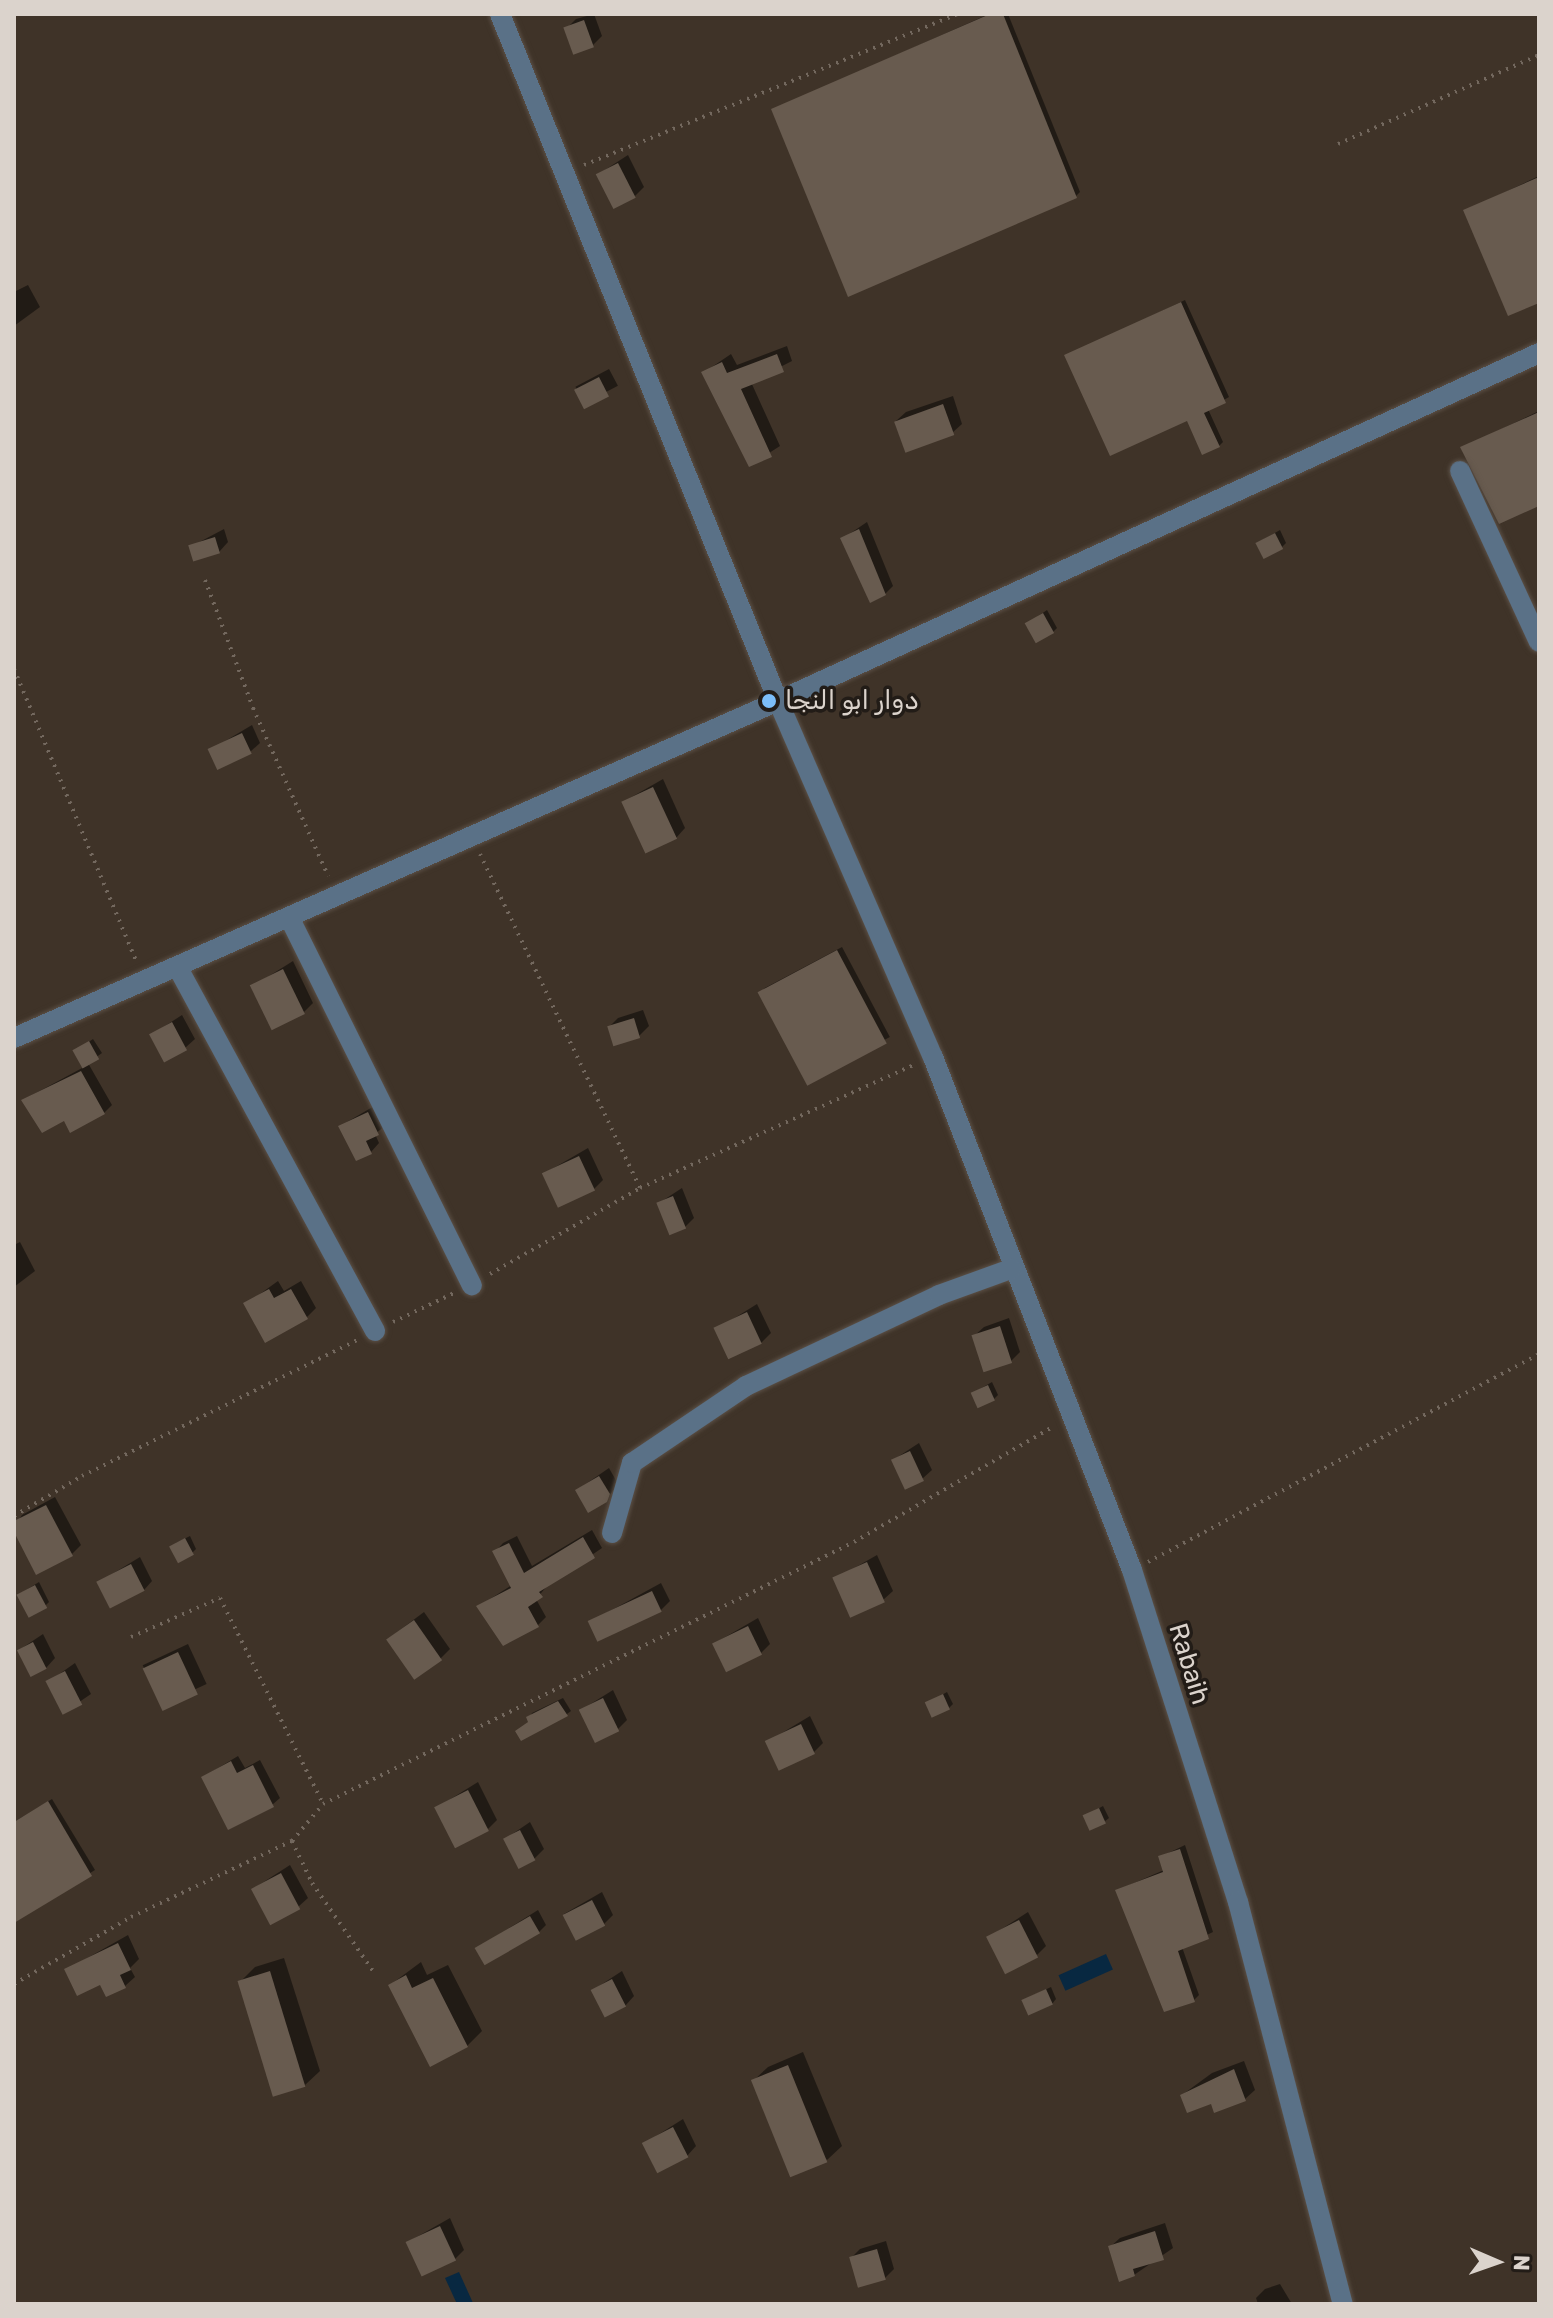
<!DOCTYPE html>
<meta charset="utf-8">
<style>
body{margin:0}
#map{position:relative;width:1553px;height:2318px;overflow:hidden;background:#3f3328;font-family:Rubik,Cairo,sans-serif}
div>[style]{position:absolute}
[style*='--x']{left:calc(var(--x)*1px);top:calc(var(--y)*1px);width:calc(var(--w)*1px);rotate:calc(var(--a)*1deg)}
.water>*{inset:0;background:#082841;transform-origin:0 0}
.shadow>*{inset:0;background:#0007;transform-origin:0 0}
.building>*{inset:0;background:#685b4f;transform-origin:0 0}
.path>*{height:4px;margin-top:-2px;transform-origin:0;background:repeating-linear-gradient(90deg,#73685e 0 2px,transparent 0 8px)}
.roads{filter:drop-shadow(0 0 2px #5b5046) drop-shadow(0 0 2px #5b5046)}
.minor>*{height:20px;margin:-10px;padding:0 10px;transform-origin:10px;border-radius:10px;background:#5a7187}
.dots>*{width:22px;height:22px;translate:-50% -50%;box-sizing:border-box;border:4px solid #221c17;border-radius:50%}
span{translate:-50% -50%;white-space:nowrap;text-align:center;line-height:1.15;-webkit-text-stroke:7px #221c17;paint-order:stroke}
.poi-label{font-size:26px;color:#dbd3cc}
.left{translate:0 -50%;text-align:left}
.street-label{font-size:26px;color:#dbd3cc}
.frame{position:absolute;inset:0;border:16px solid #dbd3cc;pointer-events:none}
.north{position:absolute;left:1457px;top:2222px;width:80px;height:80px;-webkit-text-stroke:6px #221c17;paint-order:stroke;rotate:92deg;font-size:22px;font-weight:700;line-height:32px;text-align:center;color:#dbd3cc}
.north::after{content:'';display:block;margin:auto;width:28px;height:36px;background:#dbd3cc;clip-path:polygon(50% 0,100% 100%,50% 72%,0 100%)}
</style>
<div id="map">
<div class="water">
<i style="left:1106px;top:1954px;width:17px;height:52px;rotate:66deg"></i>
<i style="clip-path:polygon(459px 2272px,473px 2303px,472px 2304px,457px 2304px,445px 2278px)"></i>
</div>
<div class="shadow">
<i style="clip-path:polygon(594px 14px,602px 36px,593px 45px,567px 28px,576px 19px)"></i>
<i style="clip-path:polygon(989px 14px,1008px 14px,1080px 192px,1076px 196px,773px 110px)"></i>
<i style="clip-path:polygon(628px 155px,644px 187px,635px 196px,597px 175px)"></i>
<i style="clip-path:polygon(1539px 176px,1539px 301px,1465px 211px)"></i>
<i style="clip-path:polygon(28px 285px,40px 307px,14px 326px,14px 292px)"></i>
<i style="clip-path:polygon(1185px 300px,1229px 397px,1208px 409px,1223px 442px,1219px 446px,1188px 418px,1067px 356px)"></i>
<i style="clip-path:polygon(787px 346px,792px 361px,751px 382px,780px 446px,750px 465px,703px 373px,731px 354px,737px 365px)"></i>
<i style="left:609px;top:369px;width:19px;height:38px;rotate:62deg"></i>
<i style="clip-path:polygon(953px 396px,962px 424px,952px 433px,896px 421px,906px 412px)"></i>
<i style="clip-path:polygon(1539px 411px,1539px 504px,1462px 448px)"></i>
<i style="clip-path:polygon(867px 522px,893px 586px,885px 594px,842px 539px)"></i>
<i style="clip-path:polygon(224px 529px,228px 542px,219px 552px,190px 547px)"></i>
<i style="clip-path:polygon(1280px 530px,1286px 543px,1282px 547px,1257px 543px)"></i>
<i style="clip-path:polygon(1047px 610px,1057px 628px,1053px 632px,1028px 623px)"></i>
<i style="clip-path:polygon(252px 725px,260px 743px,250px 752px,210px 750px)"></i>
<i style="clip-path:polygon(663px 779px,685px 828px,676px 838px,623px 802px)"></i>
<i style="left:842px;top:947px;width:102px;height:88px;rotate:62deg"></i>
<i style="clip-path:polygon(293px 961px,313px 1003px,304px 1012px,253px 986px)"></i>
<i style="clip-path:polygon(643px 1010px,649px 1026px,639px 1036px,609px 1027px,618px 1018px)"></i>
<i style="clip-path:polygon(182px 1015px,195px 1039px,185px 1048px,151px 1035px)"></i>
<i style="clip-path:polygon(93px 1039px,102px 1053px,88px 1063px,112px 1105px,104px 1113px,65px 1119px,23px 1100px,84px 1067px,75px 1051px)"></i>
<i style="clip-path:polygon(376px 1105px,386px 1125px,375px 1134px,379px 1143px,371px 1152px,340px 1126px)"></i>
<i style="clip-path:polygon(588px 1148px,603px 1180px,594px 1189px,545px 1173px)"></i>
<i style="clip-path:polygon(682px 1188px,694px 1218px,685px 1227px,659px 1203px)"></i>
<i style="clip-path:polygon(20px 1242px,35px 1271px,14px 1287px,14px 1245px)"></i>
<i style="clip-path:polygon(278px 1281px,284px 1291px,301px 1281px,316px 1308px,307px 1317px,246px 1304px)"></i>
<i style="clip-path:polygon(757px 1304px,771px 1333px,761px 1343px,717px 1329px)"></i>
<i style="clip-path:polygon(1009px 1318px,1020px 1352px,1011px 1361px,974px 1336px,984px 1327px)"></i>
<i style="clip-path:polygon(992px 1382px,998px 1395px,994px 1399px,973px 1393px)"></i>
<i style="clip-path:polygon(919px 1443px,932px 1470px,922px 1479px,893px 1460px)"></i>
<i style="clip-path:polygon(609px 1468px,618px 1484px,606px 1500px,577px 1490px)"></i>
<i style="clip-path:polygon(55px 1497px,81px 1545px,72px 1554px,14px 1528px,22px 1515px)"></i>
<i style="clip-path:polygon(592px 1530px,602px 1548px,548px 1585px,536px 1599px,546px 1617px,537px 1626px,479px 1606px,512px 1585px,495px 1552px,503px 1543px,517px 1536px,532px 1566px)"></i>
<i style="clip-path:polygon(190px 1536px,196px 1549px,192px 1553px,176px 1543px)"></i>
<i style="clip-path:polygon(877px 1555px,893px 1591px,883px 1600px,835px 1579px)"></i>
<i style="clip-path:polygon(140px 1557px,152px 1581px,144px 1590px,99px 1582px)"></i>
<i style="clip-path:polygon(39px 1582px,49px 1602px,45px 1606px,18px 1595px)"></i>
<i style="clip-path:polygon(661px 1583px,670px 1601px,661px 1610px,590px 1622px)"></i>
<i style="clip-path:polygon(424px 1612px,450px 1649px,440px 1659px,388px 1639px)"></i>
<i style="clip-path:polygon(758px 1618px,770px 1644px,761px 1653px,715px 1643px)"></i>
<i style="clip-path:polygon(43px 1634px,55px 1658px,46px 1668px,19px 1650px)"></i>
<i style="left:188px;top:1644px;width:44px;height:50px;rotate:65deg"></i>
<i style="clip-path:polygon(75px 1663px,91px 1694px,63px 1713px,48px 1682px)"></i>
<i style="clip-path:polygon(613px 1690px,627px 1720px,617px 1730px,581px 1710px)"></i>
<i style="clip-path:polygon(947px 1692px,953px 1704px,949px 1708px,928px 1703px)"></i>
<i style="clip-path:polygon(563px 1698px,571px 1711px,567px 1714px,521px 1738px,532px 1713px)"></i>
<i style="clip-path:polygon(810px 1716px,823px 1743px,814px 1752px,767px 1742px)"></i>
<i style="clip-path:polygon(238px 1756px,245px 1768px,260px 1760px,280px 1798px,272px 1805px,203px 1777px)"></i>
<i style="clip-path:polygon(478px 1782px,497px 1820px,488px 1829px,436px 1808px)"></i>
<i style="clip-path:polygon(52px 1799px,95px 1870px,14px 1920px,14px 1822px)"></i>
<i style="clip-path:polygon(1103px 1806px,1109px 1818px,1104px 1822px,1085px 1816px)"></i>
<i style="clip-path:polygon(530px 1822px,544px 1849px,534px 1859px,505px 1839px)"></i>
<i style="clip-path:polygon(1185px 1845px,1213px 1932px,1182px 1947px,1199px 1995px,1194px 2000px,1118px 1890px,1164px 1870px,1160px 1857px)"></i>
<i style="clip-path:polygon(290px 1865px,308px 1898px,298px 1907px,253px 1889px)"></i>
<i style="clip-path:polygon(602px 1892px,613px 1915px,604px 1924px,564px 1914px)"></i>
<i style="clip-path:polygon(538px 1910px,546px 1925px,539px 1932px,477px 1948px)"></i>
<i style="clip-path:polygon(1028px 1912px,1046px 1946px,1037px 1955px,989px 1937px)"></i>
<i style="clip-path:polygon(128px 1935px,139px 1959px,130px 1968px,135px 1977px,125px 1986px,107px 1995px,101px 1982px,66px 1970px)"></i>
<i style="clip-path:polygon(284px 1958px,320px 2071px,305px 2085px,240px 1982px,255px 1967px)"></i>
<i style="clip-path:polygon(421px 1962px,427px 1975px,448px 1965px,482px 2031px,467px 2046px,390px 1985px)"></i>
<i style="clip-path:polygon(622px 1971px,634px 1996px,625px 2006px,593px 1990px)"></i>
<i style="clip-path:polygon(1051px 1987px,1056px 1999px,1052px 2004px,1023px 2000px)"></i>
<i style="clip-path:polygon(803px 2052px,842px 2146px,827px 2160px,753px 2081px,768px 2067px)"></i>
<i style="clip-path:polygon(1244px 2061px,1255px 2090px,1245px 2099px,1182px 2095px,1212px 2073px)"></i>
<i style="clip-path:polygon(683px 2119px,696px 2146px,687px 2156px,645px 2143px)"></i>
<i style="clip-path:polygon(450px 2218px,464px 2250px,455px 2259px,408px 2242px)"></i>
<i style="clip-path:polygon(1165px 2223px,1173px 2248px,1134px 2275px,1110px 2247px,1120px 2238px)"></i>
<i style="clip-path:polygon(886px 2241px,894px 2269px,885px 2278px,851px 2258px,860px 2249px)"></i>
<i style="clip-path:polygon(1280px 2284px,1292px 2304px,1258px 2304px,1256px 2298px,1265px 2289px)"></i>
</div>
<div class="building">
<i style="clip-path:polygon(990px 14px,1003px 14px,1077px 198px,848px 297px,771px 109px)"></i>
<i style="left:584px;top:20px;width:29px;height:22px;rotate:70deg"></i>
<i style="left:618px;top:163px;width:39px;height:25px;rotate:63deg"></i>
<i style="clip-path:polygon(1539px 177px,1539px 303px,1508px 316px,1463px 210px)"></i>
<i style="clip-path:polygon(1181px 302px,1226px 403px,1204px 413px,1220px 447px,1202px 455px,1187px 421px,1110px 456px,1064px 355px)"></i>
<i style="clip-path:polygon(777px 354px,784px 372px,741px 389px,772px 457px,749px 467px,701px 372px,722px 362px,727px 373px)"></i>
<i style="left:599px;top:377px;width:22px;height:28px;rotate:63deg"></i>
<i style="left:943px;top:404px;width:33px;height:52px;rotate:70deg"></i>
<i style="clip-path:polygon(1539px 412px,1539px 506px,1499px 524px,1460px 447px)"></i>
<i style="clip-path:polygon(859px 529px,886px 595px,870px 603px,840px 538px)"></i>
<i style="left:1275px;top:533px;width:18px;height:22px;rotate:63deg"></i>
<i style="left:215px;top:537px;width:17px;height:28px;rotate:73deg"></i>
<i style="left:1043px;top:613px;width:23px;height:21px;rotate:61deg"></i>
<i style="left:242px;top:733px;width:23px;height:38px;rotate:65deg"></i>
<i style="left:653px;top:787px;width:57px;height:35px;rotate:65deg"></i>
<i style="left:837px;top:950px;width:106px;height:90px;rotate:62deg"></i>
<i style="left:283px;top:969px;width:50px;height:37px;rotate:64deg"></i>
<i style="left:634px;top:1018px;width:21px;height:28px;rotate:73deg"></i>
<i style="left:172px;top:1022px;width:32px;height:26px;rotate:62deg"></i>
<i style="left:89px;top:1041px;width:21px;height:19px;rotate:61deg"></i>
<i style="clip-path:polygon(81px 1071px,105px 1114px,70px 1133px,64px 1121px,42px 1133px,21px 1100px)"></i>
<i style="clip-path:polygon(368px 1112px,379px 1135px,366px 1141px,372px 1154px,356px 1161px,338px 1126px)"></i>
<i style="left:579px;top:1156px;width:38px;height:41px;rotate:65deg"></i>
<i style="left:673px;top:1196px;width:35px;height:18px;rotate:68deg"></i>
<i style="clip-path:polygon(269px 1289px,274px 1298px,291px 1289px,308px 1319px,265px 1343px,243px 1303px)"></i>
<i style="left:747px;top:1312px;width:35px;height:37px;rotate:65deg"></i>
<i style="left:1000px;top:1326px;width:39px;height:30px;rotate:72deg"></i>
<i style="left:988px;top:1385px;width:17px;height:19px;rotate:66deg"></i>
<i style="left:910px;top:1451px;width:33px;height:21px;rotate:65deg"></i>
<i style="clip-path:polygon(599px 1476px,610px 1494px,607px 1502px,588px 1513px,575px 1490px)"></i>
<i style="clip-path:polygon(46px 1505px,73px 1556px,36px 1575px,14px 1532px,14px 1521px)"></i>
<i style="clip-path:polygon(583px 1537px,595px 1558px,539px 1592px,543px 1597px,528px 1607px,539px 1627px,503px 1646px,476px 1606px,511px 1588px,492px 1551px,509px 1543px,524px 1573px)"></i>
<i style="left:185px;top:1538px;width:19px;height:18px;rotate:62deg"></i>
<i style="left:867px;top:1562px;width:44px;height:38px;rotate:66deg"></i>
<i style="left:131px;top:1564px;width:30px;height:39px;rotate:63deg"></i>
<i style="left:35px;top:1585px;width:26px;height:21px;rotate:62deg"></i>
<i style="left:652px;top:1591px;width:23px;height:71px;rotate:65deg"></i>
<i style="left:414px;top:1620px;width:49px;height:34px;rotate:55deg"></i>
<i style="left:748px;top:1626px;width:32px;height:40px;rotate:64deg"></i>
<i style="left:33px;top:1642px;width:30px;height:18px;rotate:63deg"></i>
<i style="left:178px;top:1652px;width:47px;height:39px;rotate:65deg"></i>
<i style="left:65px;top:1671px;width:38px;height:22px;rotate:63deg"></i>
<i style="left:943px;top:1694px;width:17px;height:20px;rotate:66deg"></i>
<i style="left:603px;top:1698px;width:37px;height:27px;rotate:64deg"></i>
<i style="clip-path:polygon(558px 1701px,568px 1716px,521px 1741px,515px 1731px,528px 1722px,526px 1717px)"></i>
<i style="left:801px;top:1724px;width:33px;height:40px;rotate:65deg"></i>
<i style="clip-path:polygon(231px 1761px,237px 1773px,253px 1765px,274px 1807px,228px 1830px,201px 1777px)"></i>
<i style="left:468px;top:1790px;width:46px;height:38px;rotate:63deg"></i>
<i style="clip-path:polygon(48px 1801px,92px 1876px,14px 1923px,14px 1822px)"></i>
<i style="left:1099px;top:1808px;width:17px;height:18px;rotate:66deg"></i>
<i style="left:520px;top:1830px;width:34px;height:19px;rotate:63deg"></i>
<i style="clip-path:polygon(1180px 1849px,1209px 1939px,1178px 1951px,1195px 2002px,1164px 2012px,1115px 1890px,1163px 1872px,1158px 1856px)"></i>
<i style="left:281px;top:1873px;width:41px;height:34px;rotate:62deg"></i>
<i style="left:592px;top:1900px;width:29px;height:33px;rotate:63deg"></i>
<i style="left:530px;top:1916px;width:20px;height:64px;rotate:60deg"></i>
<i style="left:1019px;top:1920px;width:42px;height:37px;rotate:63deg"></i>
<i style="clip-path:polygon(118px 1943px,131px 1970px,120px 1975px,126px 1988px,106px 1997px,100px 1985px,77px 1996px,64px 1969px)"></i>
<i style="left:270px;top:1971px;width:121px;height:34px;rotate:73deg"></i>
<i style="clip-path:polygon(406px 1975px,412px 1988px,433px 1978px,468px 2047px,430px 2067px,388px 1985px)"></i>
<i style="left:612px;top:1979px;width:31px;height:24px;rotate:63deg"></i>
<i style="left:1046px;top:1989px;width:17px;height:27px;rotate:66deg"></i>
<i style="left:788px;top:2065px;width:105px;height:40px;rotate:68deg"></i>
<i style="clip-path:polygon(1234px 2069px,1246px 2101px,1214px 2113px,1211px 2104px,1187px 2113px,1180px 2095px)"></i>
<i style="left:673px;top:2127px;width:34px;height:35px;rotate:63deg"></i>
<i style="left:440px;top:2226px;width:38px;height:38px;rotate:65deg"></i>
<i style="clip-path:polygon(1155px 2231px,1164px 2260px,1133px 2269px,1135px 2276px,1119px 2282px,1108px 2246px)"></i>
<i style="left:877px;top:2249px;width:32px;height:29px;rotate:74deg"></i>
</div>
<div class="path">
<i style="--x:1338;--y:144;--w:220;--a:-23.9"></i>
<i style="--x:584;--y:165;--w:402;--a:-22"></i>
<i style="--x:205;--y:580;--w:137;--a:69.4"></i>
<i style="--x:253;--y:708;--w:184;--a:65.9"></i>
<i style="--x:14;--y:669;--w:319;--a:67.3"></i>
<i style="--x:480;--y:854;--w:370;--a:64.4"></i>
<i style="--x:490;--y:1274;--w:173;--a:-29.8"></i>
<i style="--x:640;--y:1188;--w:303;--a:-24.2"></i>
<i style="--x:393;--y:1322;--w:68;--a:-25.4"></i>
<i style="--x:14;--y:1516;--w:79;--a:-30.5"></i>
<i style="--x:82;--y:1476;--w:307;--a:-26.3"></i>
<i style="--x:1148;--y:1562;--w:443;--a:-28"></i>
<i style="--x:131;--y:1637;--w:97;--a:-23.7"></i>
<i style="--x:220;--y:1598;--w:230;--a:63.4"></i>
<i style="--x:292;--y:1841;--w:47;--a:64.5"></i>
<i style="--x:312;--y:1883;--w:107;--a:55.3"></i>
<i style="--x:14;--y:1984;--w:135;--a:-29.8"></i>
<i style="--x:131;--y:1917;--w:178;--a:-25.3"></i>
<i style="--x:292;--y:1841;--w:48;--a:-50"></i>
<i style="--x:323;--y:1804;--w:592;--a:-26.26"></i>
<i style="--x:854;--y:1542;--w:231;--a:-30.1"></i>
</div>
<div class="roads">
<div class="minor">
<i style="--x:500;--y:14;--w:741;--a:67.97"></i>
<i style="--x:778;--y:701;--w:388;--a:66.5"></i>
<i style="--x:933;--y:1057;--w:550;--a:68.8"></i>
<i style="--x:1132;--y:1570;--w:349;--a:72.3"></i>
<i style="--x:1238;--y:1902;--w:415;--a:75.4"></i>
<i style="--x:1460;--y:471;--w:188;--a:65.2"></i>
<i style="--x:290;--y:919;--w:409;--a:63.6"></i>
<i style="--x:178;--y:968;--w:413;--a:61.5"></i>
<i style="--x:14;--y:1038;--w:835;--a:-23.8"></i>
<i style="--x:778;--y:701;--w:837;--a:-24.57"></i>
<i style="--x:612;--y:1533;--w:73;--a:-74.1"></i>
<i style="--x:632;--y:1463;--w:138;--a:-34"></i>
<i style="--x:746;--y:1386;--w:213;--a:-25.2"></i>
<i style="--x:939;--y:1295;--w:77;--a:-19.9"></i>
</div>
</div>
<div class="dots">
<i style="left:769px;top:701px;background:#7cbef9"></i>
</div>
<div class="poi-label">
<span class="left" style="left:785px;top:701px">دوار ابو النجا</span>
</div>
<div class="street-label">
<span style="left:1189px;top:1664px;rotate:73deg">Rabaih</span>
</div>
<div class="frame"></div>
<div class="north">N</div>
</div>
